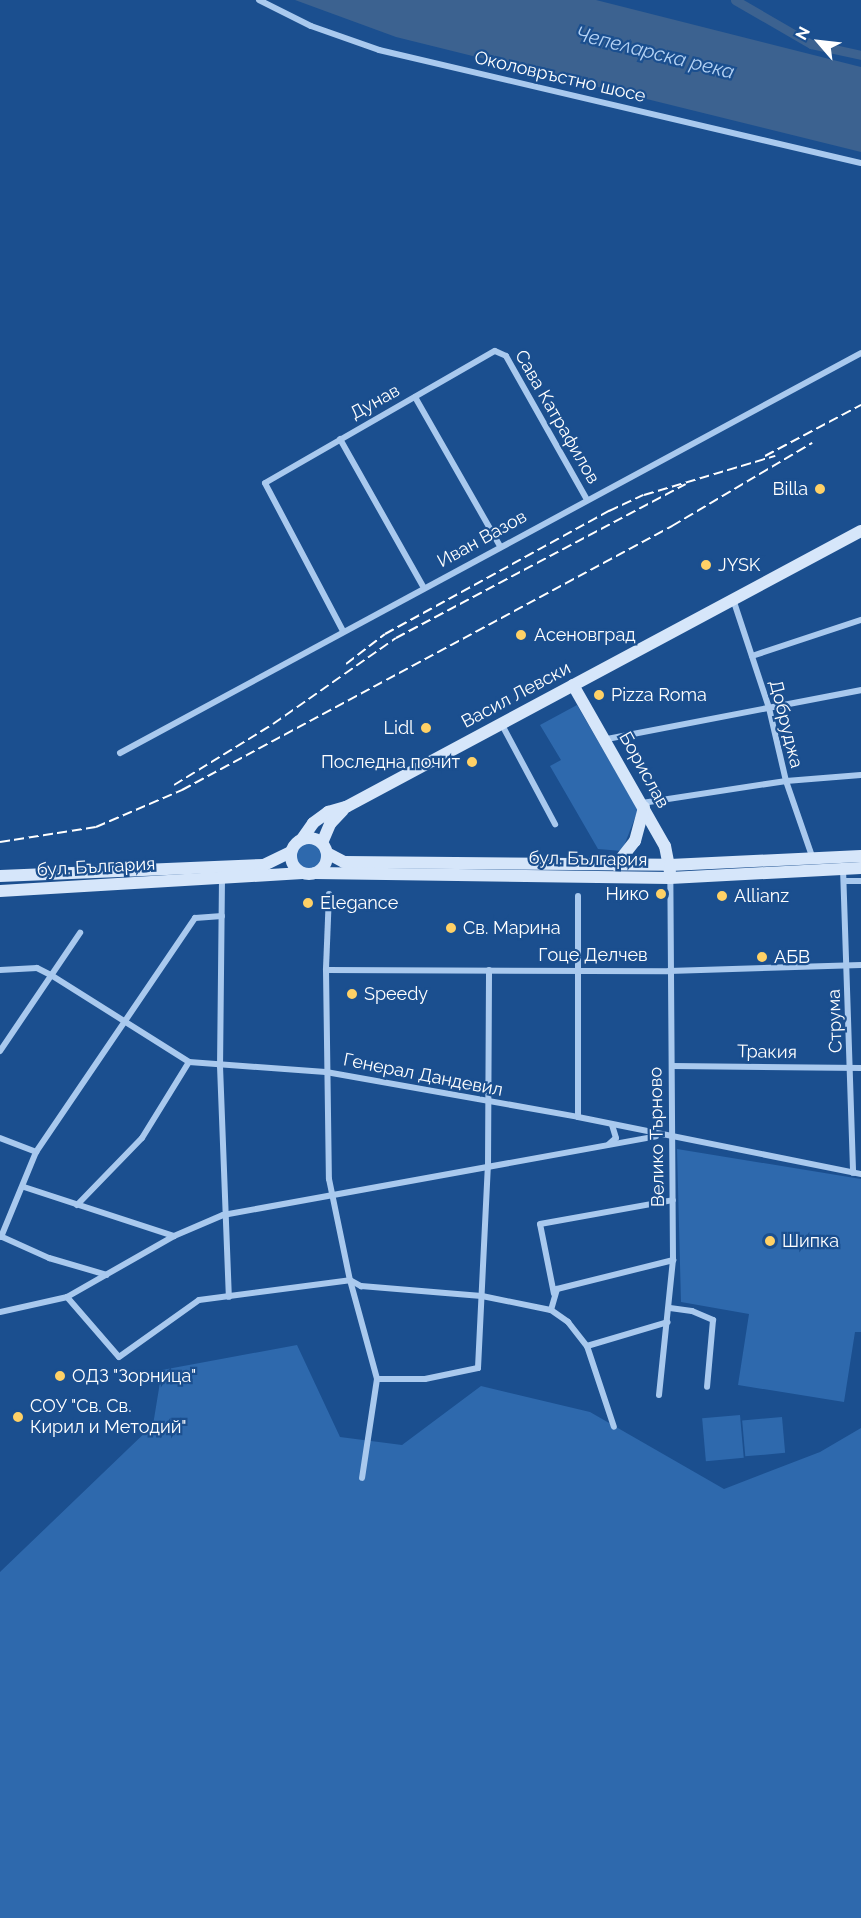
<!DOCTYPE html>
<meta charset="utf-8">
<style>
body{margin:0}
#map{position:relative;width:861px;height:1918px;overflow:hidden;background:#1b4f8f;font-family:Raleway,sans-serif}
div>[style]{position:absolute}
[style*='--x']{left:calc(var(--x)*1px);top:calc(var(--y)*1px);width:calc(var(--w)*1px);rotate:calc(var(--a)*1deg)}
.green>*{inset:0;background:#2e69ad;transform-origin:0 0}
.round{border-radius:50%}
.water>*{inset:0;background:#3c6290}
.canal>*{height:9px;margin:-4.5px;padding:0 4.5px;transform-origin:4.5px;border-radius:4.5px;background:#3c6290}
.minor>*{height:6px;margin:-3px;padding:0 3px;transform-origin:3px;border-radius:3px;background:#a9c9ee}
.secondary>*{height:12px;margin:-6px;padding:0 6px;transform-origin:6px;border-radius:6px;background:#d6e6fa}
.secondary>.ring{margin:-6px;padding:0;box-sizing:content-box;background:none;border:12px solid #d6e6fa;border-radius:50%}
.rail>*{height:2px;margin-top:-1px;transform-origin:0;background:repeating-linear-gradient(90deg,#fff 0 10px,transparent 0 14.5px)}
.dots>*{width:16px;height:16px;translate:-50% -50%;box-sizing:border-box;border:3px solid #1b4f8f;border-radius:50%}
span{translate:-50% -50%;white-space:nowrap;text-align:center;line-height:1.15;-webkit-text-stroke:4.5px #1b4f8f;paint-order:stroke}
.street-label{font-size:18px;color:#fff}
.poi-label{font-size:18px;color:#fff}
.right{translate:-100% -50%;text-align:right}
.left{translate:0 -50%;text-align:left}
.water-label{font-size:20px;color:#b5d3f5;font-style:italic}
.north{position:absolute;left:789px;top:12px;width:60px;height:60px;-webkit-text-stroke:4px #1b4f8f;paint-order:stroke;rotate:298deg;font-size:16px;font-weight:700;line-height:24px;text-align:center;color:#fff}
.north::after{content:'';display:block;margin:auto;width:21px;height:27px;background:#fff;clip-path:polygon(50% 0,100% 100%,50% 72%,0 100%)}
</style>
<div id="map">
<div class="green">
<i style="clip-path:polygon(577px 705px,638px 810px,622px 851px,598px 849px,550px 766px,561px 760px,540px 725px)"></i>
<i class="round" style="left:296px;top:843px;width:26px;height:26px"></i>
<i style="clip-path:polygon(677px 1149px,861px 1179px,861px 1332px,855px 1332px,844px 1402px,738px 1385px,749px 1314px,681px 1302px)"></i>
<i style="clip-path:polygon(297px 1345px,340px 1437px,402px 1445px,481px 1386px,590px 1412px,724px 1489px,820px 1452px,861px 1428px,861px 1918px,0 1918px,0 1572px,153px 1425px,162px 1370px)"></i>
<i style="left:740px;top:1415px;width:43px;height:38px;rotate:85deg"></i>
<i style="left:782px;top:1417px;width:36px;height:40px;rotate:85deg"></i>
</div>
<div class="water">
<i style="clip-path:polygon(295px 0,596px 0,861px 67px,861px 152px,396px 37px)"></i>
</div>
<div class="canal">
<i style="--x:735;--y:0;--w:88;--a:30.1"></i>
<i style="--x:811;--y:44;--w:51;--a:12.4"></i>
</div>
<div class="minor">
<i style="--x:259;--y:0;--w:58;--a:26.6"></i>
<i style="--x:311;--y:26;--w:72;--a:19.4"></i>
<i style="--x:379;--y:50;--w:495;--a:13.2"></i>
<i style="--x:415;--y:397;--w:172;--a:60.3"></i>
<i style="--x:340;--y:439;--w:171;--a:60.6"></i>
<i style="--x:733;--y:599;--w:115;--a:71.7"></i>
<i style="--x:769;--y:708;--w:75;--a:76.9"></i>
<i style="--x:786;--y:781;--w:79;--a:70.9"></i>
<i style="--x:343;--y:631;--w:167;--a:-117.8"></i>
<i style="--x:265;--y:483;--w:265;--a:-29.9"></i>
<i style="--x:495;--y:351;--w:12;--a:24"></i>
<i style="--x:506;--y:356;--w:163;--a:60.6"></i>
<i style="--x:752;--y:656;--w:115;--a:-18.3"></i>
<i style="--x:501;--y:723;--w:115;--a:61.9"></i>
<i style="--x:607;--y:739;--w:259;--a:-10.9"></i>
<i style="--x:120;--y:753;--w:842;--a:-28.36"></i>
<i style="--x:642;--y:803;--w:146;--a:-8.7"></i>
<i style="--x:786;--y:781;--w:75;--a:-4.6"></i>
<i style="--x:843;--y:868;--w:305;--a:88.1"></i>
<i style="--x:222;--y:878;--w:188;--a:90.6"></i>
<i style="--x:220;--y:1066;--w:231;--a:87.8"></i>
<i style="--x:844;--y:881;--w:17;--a:0"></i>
<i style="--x:329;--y:894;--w:76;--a:92.3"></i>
<i style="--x:326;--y:970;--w:209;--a:89.2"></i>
<i style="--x:329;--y:1179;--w:103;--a:78.3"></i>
<i style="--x:350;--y:1280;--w:103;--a:74.7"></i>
<i style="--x:377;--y:1379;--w:100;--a:98.6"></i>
<i style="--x:0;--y:970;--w:37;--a:-3"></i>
<i style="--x:37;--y:968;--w:16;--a:27"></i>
<i style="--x:51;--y:975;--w:163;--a:32.2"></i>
<i style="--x:189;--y:1062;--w:137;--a:4.2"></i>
<i style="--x:326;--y:1072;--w:256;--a:10.1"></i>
<i style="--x:578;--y:1117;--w:289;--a:11.4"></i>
<i style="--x:326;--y:970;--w:343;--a:0.2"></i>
<i style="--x:669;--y:971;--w:192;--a:-1.8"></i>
<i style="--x:0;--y:1051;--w:143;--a:-55.9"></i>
<i style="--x:672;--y:1066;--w:189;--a:0.6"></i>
<i style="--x:578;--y:1117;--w:221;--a:-90"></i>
<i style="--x:0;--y:1138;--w:39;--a:21"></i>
<i style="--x:609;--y:1144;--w:9;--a:-41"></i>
<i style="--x:616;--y:1138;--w:14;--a:-107"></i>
<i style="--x:24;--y:1187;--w:158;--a:18.1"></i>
<i style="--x:77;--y:1205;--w:93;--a:-45.9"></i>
<i style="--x:142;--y:1138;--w:89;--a:-58.3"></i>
<i style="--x:0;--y:1236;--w:54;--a:24.2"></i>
<i style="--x:49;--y:1258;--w:60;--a:16.3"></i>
<i style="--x:1;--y:1237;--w:92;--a:-67.6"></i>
<i style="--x:36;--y:1152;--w:283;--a:-55.8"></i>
<i style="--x:195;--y:918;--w:27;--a:-4"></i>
<i style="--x:554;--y:1294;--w:71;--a:-101.3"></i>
<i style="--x:540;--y:1224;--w:135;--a:-10.2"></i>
<i style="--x:67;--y:1297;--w:79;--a:49.1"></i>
<i style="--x:119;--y:1357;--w:98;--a:-35.5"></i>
<i style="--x:199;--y:1300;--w:152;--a:-7.5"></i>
<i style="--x:350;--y:1280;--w:13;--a:29"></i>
<i style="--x:361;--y:1286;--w:121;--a:4.7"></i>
<i style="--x:482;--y:1296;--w:70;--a:11.5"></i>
<i style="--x:551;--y:1310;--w:21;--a:35"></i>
<i style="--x:568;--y:1322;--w:31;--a:52"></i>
<i style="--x:587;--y:1346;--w:85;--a:71.6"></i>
<i style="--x:670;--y:1308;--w:22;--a:8"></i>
<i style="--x:692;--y:1311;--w:23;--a:23"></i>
<i style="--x:713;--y:1320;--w:67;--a:95.1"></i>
<i style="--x:551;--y:1310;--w:22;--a:-74"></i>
<i style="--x:557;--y:1289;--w:120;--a:-14"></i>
<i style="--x:0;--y:1312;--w:69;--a:-12.6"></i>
<i style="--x:67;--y:1297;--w:123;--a:-29.7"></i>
<i style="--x:174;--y:1236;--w:53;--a:-23.2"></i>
<i style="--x:223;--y:1215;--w:440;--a:-10.3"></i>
<i style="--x:587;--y:1346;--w:84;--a:-16.5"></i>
<i style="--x:377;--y:1379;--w:48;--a:0"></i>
<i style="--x:425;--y:1379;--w:54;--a:-11.7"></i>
<i style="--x:478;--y:1368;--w:201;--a:-87.2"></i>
<i style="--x:488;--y:1167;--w:197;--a:-89.7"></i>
<i style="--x:659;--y:1395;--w:136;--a:-84.1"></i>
<i style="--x:673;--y:1260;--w:382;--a:-90.4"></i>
</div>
<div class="secondary">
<i style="--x:573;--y:685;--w:185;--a:60.3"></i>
<i style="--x:665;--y:846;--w:26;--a:79"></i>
<i class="ring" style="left:291px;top:838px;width:24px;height:24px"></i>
<i style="--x:302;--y:839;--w:19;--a:-55"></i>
<i style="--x:313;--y:823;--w:19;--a:-36"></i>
<i style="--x:328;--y:812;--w:19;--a:-16"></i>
<i style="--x:346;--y:807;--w:584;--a:-28.19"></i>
<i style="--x:322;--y:843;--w:21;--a:-67"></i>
<i style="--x:330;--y:824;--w:19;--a:-47"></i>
<i style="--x:327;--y:853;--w:19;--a:28"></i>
<i style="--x:344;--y:862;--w:326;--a:0.5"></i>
<i style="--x:670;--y:865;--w:191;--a:-2.7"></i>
<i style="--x:616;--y:865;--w:31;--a:-52"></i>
<i style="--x:635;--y:841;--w:35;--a:-75"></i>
<i style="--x:315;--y:873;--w:355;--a:0.8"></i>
<i style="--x:670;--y:878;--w:191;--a:-3"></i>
<i style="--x:0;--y:876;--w:264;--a:-2.4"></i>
<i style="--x:264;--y:865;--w:30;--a:-26"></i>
<i style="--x:0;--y:891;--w:303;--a:-3.4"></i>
</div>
<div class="rail">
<i style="--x:765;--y:456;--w:109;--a:-28"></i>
<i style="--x:346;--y:664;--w:49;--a:-37.6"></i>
<i style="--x:385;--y:634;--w:256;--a:-28.8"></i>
<i style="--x:609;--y:511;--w:38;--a:-25"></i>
<i style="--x:644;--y:495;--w:137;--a:-16.6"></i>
<i style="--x:174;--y:785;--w:116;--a:-31.6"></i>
<i style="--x:273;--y:724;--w:150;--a:-35"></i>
<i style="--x:396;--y:638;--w:328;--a:-28"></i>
<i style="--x:0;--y:842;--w:97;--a:-8.9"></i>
<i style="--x:96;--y:827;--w:94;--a:-23.3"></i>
<i style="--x:182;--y:790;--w:557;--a:-28.31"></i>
<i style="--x:672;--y:526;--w:163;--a:-30.7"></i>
</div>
<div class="dots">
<i style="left:820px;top:489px;background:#ffd166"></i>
<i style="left:706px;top:565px;background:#ffd166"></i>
<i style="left:521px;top:635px;background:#ffd166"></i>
<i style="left:599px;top:695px;background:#ffd166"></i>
<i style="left:426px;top:728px;background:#ffd166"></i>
<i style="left:472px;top:762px;background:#ffd166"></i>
<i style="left:661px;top:894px;background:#ffd166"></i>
<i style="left:722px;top:896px;background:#ffd166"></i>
<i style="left:308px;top:903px;background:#ffd166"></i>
<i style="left:451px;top:928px;background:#ffd166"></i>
<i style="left:762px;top:957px;background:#ffd166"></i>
<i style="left:352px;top:994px;background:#ffd166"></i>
<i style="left:770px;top:1241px;background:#ffd166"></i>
<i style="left:60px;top:1376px;background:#ffd166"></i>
<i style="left:18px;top:1417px;background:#ffd166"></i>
</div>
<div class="street-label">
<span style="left:560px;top:77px;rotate:13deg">Околовръстно шосе</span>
<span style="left:375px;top:402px;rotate:-29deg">Дунав</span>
<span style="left:557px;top:417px;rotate:60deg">Сава Катрафилов</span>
<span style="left:482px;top:539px;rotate:-29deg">Иван Вазов</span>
<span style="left:516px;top:695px;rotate:-28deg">Васил Левски</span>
<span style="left:786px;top:724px;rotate:76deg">Добруджа</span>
<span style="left:644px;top:770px;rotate:61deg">Борислав</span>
<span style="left:588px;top:859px;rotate:1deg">бул. България</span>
<span style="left:96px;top:867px;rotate:-3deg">бул. България</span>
<span style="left:593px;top:955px">Гоце Делчев</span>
<span style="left:835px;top:1021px;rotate:-92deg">Струма</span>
<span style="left:767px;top:1052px;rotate:1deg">Тракия</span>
<span style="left:423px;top:1075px;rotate:11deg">Генерал Дандевил</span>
<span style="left:657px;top:1137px;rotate:-91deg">Велико Търново</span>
</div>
<div class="poi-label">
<span class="right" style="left:808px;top:489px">Billa</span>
<span class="left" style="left:718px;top:565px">JYSK</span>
<span class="left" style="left:534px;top:635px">Асеновград</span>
<span class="left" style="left:611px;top:695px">Pizza Roma</span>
<span class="right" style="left:414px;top:728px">Lidl</span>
<span class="right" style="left:460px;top:762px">Последна почит</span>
<span class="right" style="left:649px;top:894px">Нико</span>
<span class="left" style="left:734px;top:896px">Allianz</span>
<span class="left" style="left:320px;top:903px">Elegance</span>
<span class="left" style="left:463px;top:928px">Св. Марина</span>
<span class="left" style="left:774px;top:957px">АБВ</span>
<span class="left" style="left:364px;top:994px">Speedy</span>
<span class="left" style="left:782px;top:1241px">Шипка</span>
<span class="left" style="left:72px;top:1376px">ОДЗ "Зорница"</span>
<span class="left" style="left:30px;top:1417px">СОУ "Св. Св.<br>Кирил и Методий"</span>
</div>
<div class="water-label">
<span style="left:655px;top:53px;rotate:14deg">Чепеларска река</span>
</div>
<div class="north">N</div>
</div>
